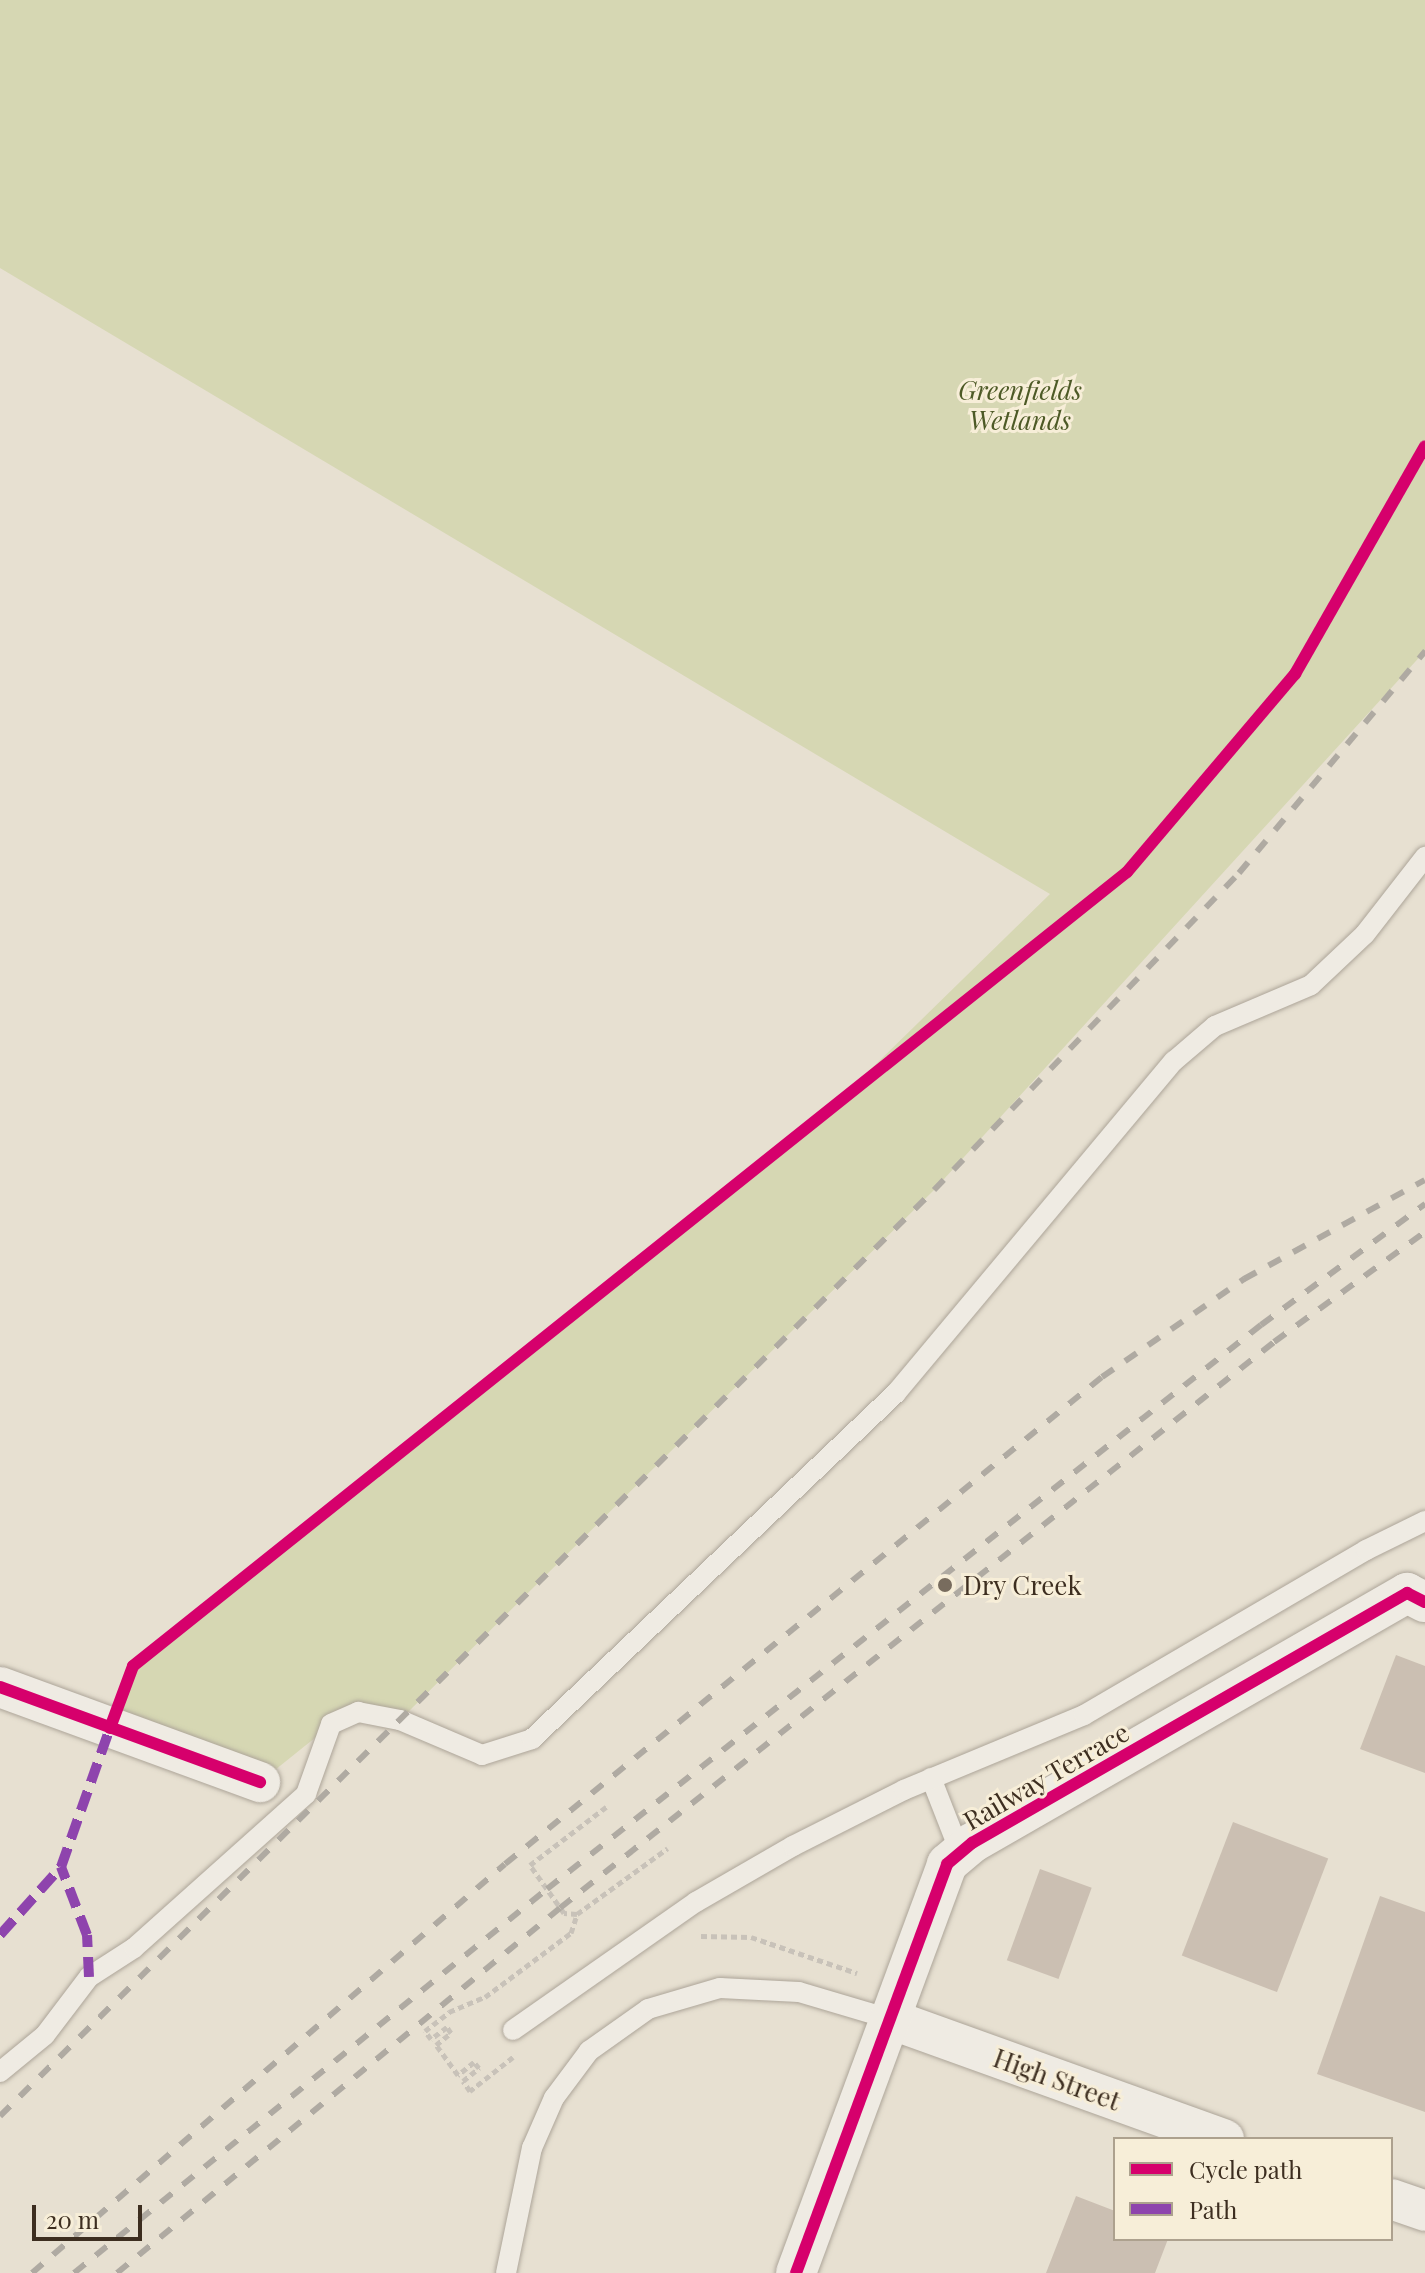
<!DOCTYPE html>
<style>
body{margin:0}
#map{position:relative;width:1425px;height:2273px;overflow:hidden;background:#e7e0d1;font-family:"Playfair Display",serif}
div>[style]{position:absolute}
[style*='--x']{left:calc(var(--x)*1px);top:calc(var(--y)*1px);width:calc(var(--w)*1px);rotate:calc(var(--a)*1deg)}
.green>*{inset:0;background:#d6d7b3}
.building>*{inset:0;background:#cbbfb2;transform-origin:0 0}
.path>*{height:5px;margin-top:-2.5px;transform-origin:0;background:repeating-linear-gradient(90deg,#c8c2b9 0 6px,transparent 0 10px)}
.roads{filter:drop-shadow(0 0 2px #ada599) drop-shadow(0 0 2px #ada599)}
.lane>*{height:20px;margin:-10px;padding:0 10px;transform-origin:10px;border-radius:10px;background:#efebe3}
.street>*{height:40px;margin:-20px;padding:0 20px;transform-origin:20px;border-radius:20px;background:#efebe3}
.rail>*{height:6px;margin-top:-3px;transform-origin:0;background:repeating-linear-gradient(90deg,#afaaa2 0 14px,transparent 0 28px)}
.quiet>*{height:10px;margin-top:-5px;transform-origin:0;background:repeating-linear-gradient(90deg,#8e44ad 0 20px,transparent 0 30px)}
.cycleway>*{height:12px;margin:-6px;padding:0 6px;transform-origin:6px;border-radius:6px;background:#d6006c}
.dots>*{width:22px;height:22px;translate:-50% -50%;box-sizing:border-box;border:4px solid #f7eed8;border-radius:50%}
span{translate:-50% -50%;white-space:nowrap;text-align:center;line-height:1.15;-webkit-text-stroke:6px #f7eed8;paint-order:stroke}
.park-label{font-size:26px;color:#4d5a26;font-style:italic}
.poi-label{font-size:26px;color:#3d2e20}
.left{translate:0 -50%;text-align:left}
.street-label{font-size:26px;color:#3d2e20}
.legend{position:absolute;left:1113px;top:2137px;width:280px;height:104px;box-sizing:border-box;background:#f7eed8;border:2px solid #ada18e;margin:0;padding:10px 14px;list-style:none;font-size:24px;color:#3d2e20}
.legend li{display:flex;align-items:center;gap:16px;height:40px}
.legend b{width:40px;border:2px solid #ada18e}
.scale{position:absolute;left:32px;top:2205px;width:110px;height:36px;box-sizing:border-box;border:4px solid #3d2e20;border-top:0;padding-left:10px;font-size:24px;line-height:28px;white-space:nowrap;color:#3d2e20;-webkit-text-stroke:6px #f7eed8;paint-order:stroke}
</style>
<div id="map">
<div class="green">
<i style="clip-path:polygon(0 0,1425px 0,1425px 651px,934px 1190px,400px 1720px,331px 1725px,260px 1782px,110px 1728px,133px 1666px,830px 1109px,1050px 894px,0 268px)"></i>
</div>
<div class="building">
<i style="clip-path:polygon(1396px 1655px,1425px 1666px,1425px 1773px,1360px 1749px)"></i>
<i style="left:1233px;top:1822px;width:102px;height:143px;rotate:21deg"></i>
<i style="left:1040px;top:1869px;width:55px;height:97px;rotate:20deg"></i>
<i style="clip-path:polygon(1380px 1896px,1425px 1912px,1425px 2112px,1317px 2074px)"></i>
<i style="clip-path:polygon(1076px 2196px,1115px 2211px,1115px 2239px,1168px 2239px,1155px 2273px,1046px 2273px)"></i>
</div>
<div class="path">
<i style="--x:577;--y:1914;--w:13;--a:-176"></i>
<i style="--x:564;--y:1913;--w:59;--a:-125.3"></i>
<i style="--x:530;--y:1865;--w:96;--a:-37.3"></i>
<i style="--x:701;--y:1936;--w:50;--a:1.1"></i>
<i style="--x:751;--y:1937;--w:112;--a:18.8"></i>
<i style="--x:513;--y:2057;--w:55;--a:141.7"></i>
<i style="--x:470;--y:2091;--w:12;--a:-125"></i>
<i style="--x:463;--y:2081;--w:21;--a:-39"></i>
<i style="--x:479;--y:2068;--w:8;--a:-130"></i>
<i style="--x:474;--y:2062;--w:21;--a:141"></i>
<i style="--x:458;--y:2075;--w:37;--a:-126"></i>
<i style="--x:436;--y:2045;--w:19;--a:-39"></i>
<i style="--x:451;--y:2033;--w:7;--a:-124"></i>
<i style="--x:447;--y:2027;--w:20;--a:143"></i>
<i style="--x:431;--y:2039;--w:10;--a:-127"></i>
<i style="--x:425;--y:2031;--w:31;--a:-38"></i>
<i style="--x:449;--y:2012;--w:39;--a:-23"></i>
<i style="--x:485;--y:1997;--w:107;--a:-36.7"></i>
<i style="--x:571;--y:1933;--w:20;--a:-72"></i>
<i style="--x:577;--y:1914;--w:112;--a:-36"></i>
</div>
<div class="roads">
<div class="lane">
<i style="--x:931;--y:1778;--w:79;--a:68.6"></i>
<i style="--x:513;--y:2030;--w:223;--a:-35"></i>
<i style="--x:696;--y:1902;--w:112;--a:-30"></i>
<i style="--x:793;--y:1846;--w:124;--a:-26.8"></i>
<i style="--x:904;--y:1790;--w:195;--a:-22.6"></i>
<i style="--x:1084;--y:1715;--w:327;--a:-30.3"></i>
<i style="--x:1366;--y:1550;--w:66;--a:-26.2"></i>
<i style="--x:0;--y:2072;--w:58;--a:-39.4"></i>
<i style="--x:45;--y:2035;--w:73;--a:-52.8"></i>
<i style="--x:89;--y:1977;--w:54;--a:-32.8"></i>
<i style="--x:134;--y:1948;--w:231;--a:-41.8"></i>
<i style="--x:306;--y:1794;--w:74;--a:-70.3"></i>
<i style="--x:331;--y:1724;--w:30;--a:-24"></i>
<i style="--x:358;--y:1712;--w:43;--a:10.8"></i>
<i style="--x:400;--y:1720;--w:89;--a:23.1"></i>
<i style="--x:482;--y:1755;--w:52;--a:-17.7"></i>
<i style="--x:532;--y:1739;--w:502;--a:-43.55"></i>
<i style="--x:896;--y:1393;--w:433;--a:-50.1"></i>
<i style="--x:1174;--y:1061;--w:54;--a:-40.5"></i>
<i style="--x:1215;--y:1026;--w:104;--a:-23.1"></i>
<i style="--x:1311;--y:985;--w:74;--a:-43.4"></i>
<i style="--x:1365;--y:934;--w:98;--a:-52.1"></i>
<i style="--x:506;--y:2273;--w:128;--a:-78.3"></i>
<i style="--x:532;--y:2148;--w:55;--a:-66.3"></i>
<i style="--x:554;--y:2098;--w:59;--a:-53.3"></i>
<i style="--x:589;--y:2051;--w:72;--a:-35.4"></i>
<i style="--x:648;--y:2009;--w:75;--a:-16.3"></i>
<i style="--x:720;--y:1988;--w:79;--a:2.9"></i>
<i style="--x:799;--y:1992;--w:95;--a:16.5"></i>
</div>
<div class="street">
<i style="--x:0;--y:1687;--w:277;--a:20.1"></i>
<i style="--x:890;--y:2019;--w:355;--a:19.8"></i>
<i style="--x:1391;--y:2199;--w:36;--a:19"></i>
<i style="--x:796;--y:2273;--w:436;--a:-69.7"></i>
<i style="--x:947;--y:1864;--w:33;--a:-40"></i>
<i style="--x:972;--y:1843;--w:502;--a:-29.89"></i>
<i style="--x:1407;--y:1593;--w:20;--a:27"></i>
</div>
</div>
<div class="rail">
<i style="--x:0;--y:2116;--w:1315;--a:-44.75"></i>
<i style="--x:934;--y:1190;--w:440;--a:-46.1"></i>
<i style="--x:1239;--y:873;--w:290;--a:-50"></i>
<i style="--x:32;--y:2273;--w:625;--a:-40.85"></i>
<i style="--x:505;--y:1864;--w:770;--a:-39.21"></i>
<i style="--x:1102;--y:1377;--w:173;--a:-34.6"></i>
<i style="--x:1244;--y:1279;--w:206;--a:-28.7"></i>
<i style="--x:74;--y:2273;--w:609;--a:-39.07"></i>
<i style="--x:547;--y:1889;--w:910;--a:-38.31"></i>
<i style="--x:1261;--y:1325;--w:204;--a:-36.4"></i>
<i style="--x:117;--y:2273;--w:574;--a:-39.49"></i>
<i style="--x:560;--y:1908;--w:911;--a:-38.4"></i>
<i style="--x:1274;--y:1342;--w:187;--a:-36.1"></i>
</div>
<div class="quiet">
<i style="--x:0;--y:1935;--w:91;--a:-48.1"></i>
<i style="--x:89;--y:1977;--w:42;--a:-92.7"></i>
<i style="--x:87;--y:1935;--w:73;--a:-110.9"></i>
<i style="--x:61;--y:1867;--w:147;--a:-70.6"></i>
</div>
<div class="cycleway">
<i style="--x:0;--y:1687;--w:277;--a:20.1"></i>
<i style="--x:110;--y:1728;--w:66;--a:-69.6"></i>
<i style="--x:133;--y:1666;--w:1272;--a:-38.62"></i>
<i style="--x:1127;--y:872;--w:260;--a:-49.7"></i>
<i style="--x:1295;--y:674;--w:262;--a:-60.3"></i>
<i style="--x:796;--y:2273;--w:436;--a:-69.7"></i>
<i style="--x:947;--y:1864;--w:33;--a:-40"></i>
<i style="--x:972;--y:1843;--w:502;--a:-29.89"></i>
<i style="--x:1407;--y:1593;--w:20;--a:27"></i>
</div>
<div class="dots">
<i style="left:945px;top:1585px;background:#786c5e"></i>
</div>
<div class="park-label">
<span style="left:1020px;top:405px">Greenfields<br>Wetlands</span>
</div>
<div class="poi-label">
<span class="left" style="left:963px;top:1585px">Dry Creek</span>
</div>
<div class="street-label">
<span style="left:1046px;top:1776px;rotate:-30deg">Railway Terrace</span>
<span style="left:1057px;top:2079px;rotate:20deg">High Street</span>
</div>
<ul class="legend">
<li><b style="height:10px;background:#d6006c"></b>Cycle path</li>
<li><b style="height:10px;background:#8e44ad"></b>Path</li>
</ul>
<div class="scale">20 m</div>
</div>
